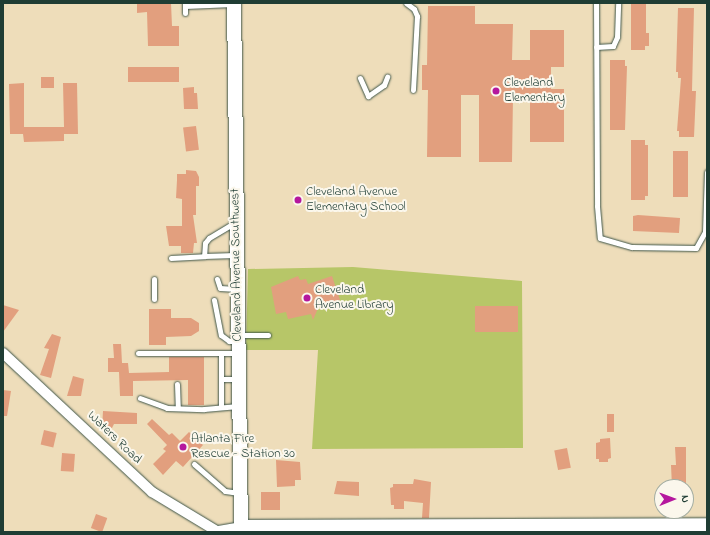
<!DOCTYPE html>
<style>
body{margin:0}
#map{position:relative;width:710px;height:535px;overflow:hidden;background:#eeddba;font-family:"Indie Flower",sans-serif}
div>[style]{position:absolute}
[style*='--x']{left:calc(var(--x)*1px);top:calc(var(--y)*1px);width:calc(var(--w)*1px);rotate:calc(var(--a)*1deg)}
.green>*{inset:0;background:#b7c668}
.building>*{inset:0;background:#e29f7e;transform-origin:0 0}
.roads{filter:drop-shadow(0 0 1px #3e5548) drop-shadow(0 0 1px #3e5548)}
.lane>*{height:5px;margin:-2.5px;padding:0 2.5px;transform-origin:2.5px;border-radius:2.5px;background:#fff}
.street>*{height:10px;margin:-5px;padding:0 5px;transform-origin:5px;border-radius:5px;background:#fff}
.secondary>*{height:14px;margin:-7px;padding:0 7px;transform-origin:7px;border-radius:7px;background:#fff}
.dots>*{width:11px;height:11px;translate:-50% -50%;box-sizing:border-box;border:2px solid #fbf7ec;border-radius:50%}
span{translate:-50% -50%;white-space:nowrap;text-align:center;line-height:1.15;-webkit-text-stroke:4px #fbf7ec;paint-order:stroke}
.poi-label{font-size:13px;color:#1f3d34}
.left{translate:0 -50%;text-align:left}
.street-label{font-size:13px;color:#1f3d34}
.frame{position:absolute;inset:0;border:4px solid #1f3d34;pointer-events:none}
.north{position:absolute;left:654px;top:479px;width:40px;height:40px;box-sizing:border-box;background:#fbf7ec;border:1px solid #a3ada2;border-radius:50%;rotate:89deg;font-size:11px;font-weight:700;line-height:16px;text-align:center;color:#1f3d34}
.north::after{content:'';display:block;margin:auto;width:14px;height:18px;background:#b5179e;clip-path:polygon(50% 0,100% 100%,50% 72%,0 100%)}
</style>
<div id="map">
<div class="green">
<i style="clip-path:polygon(353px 267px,522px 281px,523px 448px,312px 449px,318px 350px,246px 350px,248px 269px)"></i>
</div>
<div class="building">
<i style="clip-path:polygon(137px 3px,171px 3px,172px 26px,179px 26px,179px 46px,148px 46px,147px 12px,137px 13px)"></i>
<i style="clip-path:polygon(631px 3px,646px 3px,646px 33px,649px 33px,649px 46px,645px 46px,645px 50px,631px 50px)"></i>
<i style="clip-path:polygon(428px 6px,475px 6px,475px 24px,513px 24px,512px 60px,530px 60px,530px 30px,564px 30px,564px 67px,551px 67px,551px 89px,564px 89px,564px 142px,530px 142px,530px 96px,513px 96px,512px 162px,479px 162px,479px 95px,461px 95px,461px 157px,427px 157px,428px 90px,422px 90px,422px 65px,427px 65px)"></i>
<i style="clip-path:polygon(678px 8px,694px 8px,692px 91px,696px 91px,694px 137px,679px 137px,679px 131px,677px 131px,681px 78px,678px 78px,678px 72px,676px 72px)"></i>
<i style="clip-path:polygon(610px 60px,625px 60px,625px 66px,627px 66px,625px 130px,610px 130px)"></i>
<i style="left:179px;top:67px;width:15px;height:51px;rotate:90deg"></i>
<i style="left:41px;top:77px;width:13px;height:11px"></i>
<i style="clip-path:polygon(24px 83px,24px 127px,64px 127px,63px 83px,77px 83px,78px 134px,64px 134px,64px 141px,24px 142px,23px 134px,10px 134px,9px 84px)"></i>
<i style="clip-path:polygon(194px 87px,194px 93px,197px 93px,198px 109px,184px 109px,183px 88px)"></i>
<i style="left:196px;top:126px;width:24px;height:13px;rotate:83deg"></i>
<i style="clip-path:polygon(631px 140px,645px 140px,645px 145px,648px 145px,648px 196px,645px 196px,645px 200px,631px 200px)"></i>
<i style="left:673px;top:151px;width:15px;height:46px"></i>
<i style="clip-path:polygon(186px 170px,196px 171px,199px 177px,199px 186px,196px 186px,196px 215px,193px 215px,197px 243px,194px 243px,193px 253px,181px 253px,181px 246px,169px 246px,166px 226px,182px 226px,182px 199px,176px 198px,177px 180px,177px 174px,186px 174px)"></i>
<i style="clip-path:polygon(638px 215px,680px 218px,679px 233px,633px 231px,633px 216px)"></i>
<i style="clip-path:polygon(298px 276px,300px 280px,306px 279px,308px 284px,332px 276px,340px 300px,319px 306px,313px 320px,311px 314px,288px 319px,286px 312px,276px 314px,271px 287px)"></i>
<i style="clip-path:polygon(3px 305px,19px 310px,3px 332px)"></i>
<i style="left:475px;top:306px;width:43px;height:26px"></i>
<i style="clip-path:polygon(149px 309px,171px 309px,171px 318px,191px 318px,199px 323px,199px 331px,191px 336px,166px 337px,166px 345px,149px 345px)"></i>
<i style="clip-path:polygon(52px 334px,61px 337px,51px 378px,40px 375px,49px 349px,44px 348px)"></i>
<i style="clip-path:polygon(113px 344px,121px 344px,122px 363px,128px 363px,129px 373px,169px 372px,169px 357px,204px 357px,204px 405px,188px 405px,188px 380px,133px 381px,133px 396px,120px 396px,119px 372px,108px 372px,108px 358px,114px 358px)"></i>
<i style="clip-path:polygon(73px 376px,84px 379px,81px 396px,67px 396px)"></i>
<i style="clip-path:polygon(3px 390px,11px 391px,7px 416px,3px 416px)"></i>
<i style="clip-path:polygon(103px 411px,137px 413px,137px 424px,114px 424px,112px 428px,102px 428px)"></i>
<i style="left:607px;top:414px;width:7px;height:18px"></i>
<i style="clip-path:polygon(152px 419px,169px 435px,172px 433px,180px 441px,189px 432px,203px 445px,183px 467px,176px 461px,163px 475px,153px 464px,166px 451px,163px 449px,167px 445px,147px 424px)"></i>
<i style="left:44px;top:430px;width:13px;height:15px;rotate:13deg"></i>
<i style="clip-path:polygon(610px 438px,611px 458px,608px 459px,608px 462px,599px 462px,599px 459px,596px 459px,596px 443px,600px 442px,600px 439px)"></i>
<i style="clip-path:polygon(675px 447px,686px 447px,686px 487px,672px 487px,671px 465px,676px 465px)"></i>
<i style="left:567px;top:448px;width:20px;height:13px;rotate:79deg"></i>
<i style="left:62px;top:453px;width:13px;height:18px;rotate:4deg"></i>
<i style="clip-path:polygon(276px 460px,300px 462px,301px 480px,295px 480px,295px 486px,277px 487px)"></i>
<i style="clip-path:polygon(414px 479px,431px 482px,429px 518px,422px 518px,423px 503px,404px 501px,404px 509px,394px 509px,394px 505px,391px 505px,390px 488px,393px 487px,393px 484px,413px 484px)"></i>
<i style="clip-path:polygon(337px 481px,359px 482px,359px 496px,334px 494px)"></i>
<i style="left:261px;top:492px;width:19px;height:18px"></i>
<i style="left:96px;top:514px;width:12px;height:15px;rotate:20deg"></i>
</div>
<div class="roads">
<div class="lane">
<i style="--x:185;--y:3;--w:3;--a:90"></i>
<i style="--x:185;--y:6;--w:48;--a:-2.4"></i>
<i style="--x:406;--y:3;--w:10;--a:37"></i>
<i style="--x:414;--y:9;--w:8;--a:67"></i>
<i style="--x:417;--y:16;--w:74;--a:93.1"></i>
<i style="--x:596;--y:3;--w:203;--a:89.7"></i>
<i style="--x:597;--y:206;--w:32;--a:85"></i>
<i style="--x:600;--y:238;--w:33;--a:16"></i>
<i style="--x:632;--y:247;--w:64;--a:0.9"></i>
<i style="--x:696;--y:248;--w:18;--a:-61"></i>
<i style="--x:705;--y:232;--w:60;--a:-88.1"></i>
<i style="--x:185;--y:6;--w:7;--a:90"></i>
<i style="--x:596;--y:47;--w:17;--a:-3"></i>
<i style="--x:613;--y:46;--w:10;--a:-66"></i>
<i style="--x:617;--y:37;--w:34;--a:-88"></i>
<i style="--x:360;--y:78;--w:20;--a:66"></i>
<i style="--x:368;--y:96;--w:19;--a:-35"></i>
<i style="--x:384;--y:85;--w:9;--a:-69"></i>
<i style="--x:234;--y:223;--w:29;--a:149"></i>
<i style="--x:209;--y:238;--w:6;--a:129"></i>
<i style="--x:205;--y:243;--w:13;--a:94"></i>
<i style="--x:204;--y:256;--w:31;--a:-2"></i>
<i style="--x:171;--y:258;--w:33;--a:-3"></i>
<i style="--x:217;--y:279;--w:9;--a:72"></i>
<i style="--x:220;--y:288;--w:16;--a:4"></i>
<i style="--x:154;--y:299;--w:20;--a:-90"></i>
<i style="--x:214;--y:300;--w:36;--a:79"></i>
<i style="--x:221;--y:335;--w:10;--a:37"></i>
<i style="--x:229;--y:341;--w:8;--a:0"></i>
<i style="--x:239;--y:335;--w:29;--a:0"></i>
<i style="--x:138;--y:353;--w:83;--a:0"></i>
<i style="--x:221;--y:379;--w:17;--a:0"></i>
<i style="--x:177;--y:384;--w:24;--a:88"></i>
<i style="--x:140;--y:398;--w:29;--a:20"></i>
<i style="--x:167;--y:408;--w:37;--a:2"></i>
<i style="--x:204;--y:409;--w:34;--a:-5"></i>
<i style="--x:221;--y:407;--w:54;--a:-90"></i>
<i style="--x:221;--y:353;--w:17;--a:0"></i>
<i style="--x:194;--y:464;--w:41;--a:41.1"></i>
<i style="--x:225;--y:491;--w:14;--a:8"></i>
</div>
<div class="street">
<i style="--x:3;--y:353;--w:204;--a:43"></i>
<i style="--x:152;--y:492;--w:74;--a:31.1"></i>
<i style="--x:213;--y:532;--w:28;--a:-10"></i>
</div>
<div class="secondary">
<i style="--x:234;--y:3;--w:529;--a:89.24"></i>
<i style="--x:241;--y:527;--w:466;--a:-0.2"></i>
</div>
</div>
<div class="dots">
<i style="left:496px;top:91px;background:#b5179e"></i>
<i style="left:298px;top:200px;background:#b5179e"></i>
<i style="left:307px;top:298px;background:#b5179e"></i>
<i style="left:183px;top:447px;background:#b5179e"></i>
</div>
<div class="poi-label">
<span class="left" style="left:504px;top:91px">Cleveland<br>Elementary</span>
<span class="left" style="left:306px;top:200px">Cleveland Avenue<br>Elementary School</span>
<span class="left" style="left:315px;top:298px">Cleveland<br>Avenue Library</span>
<span class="left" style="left:191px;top:447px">Atlanta Fire<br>Rescue - Station 30</span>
</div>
<div class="street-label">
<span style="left:237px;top:265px;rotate:-91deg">Cleveland Avenue Southwest</span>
<span style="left:114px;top:438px;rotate:44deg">Waters Road</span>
</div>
<div class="frame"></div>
<div class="north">N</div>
</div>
